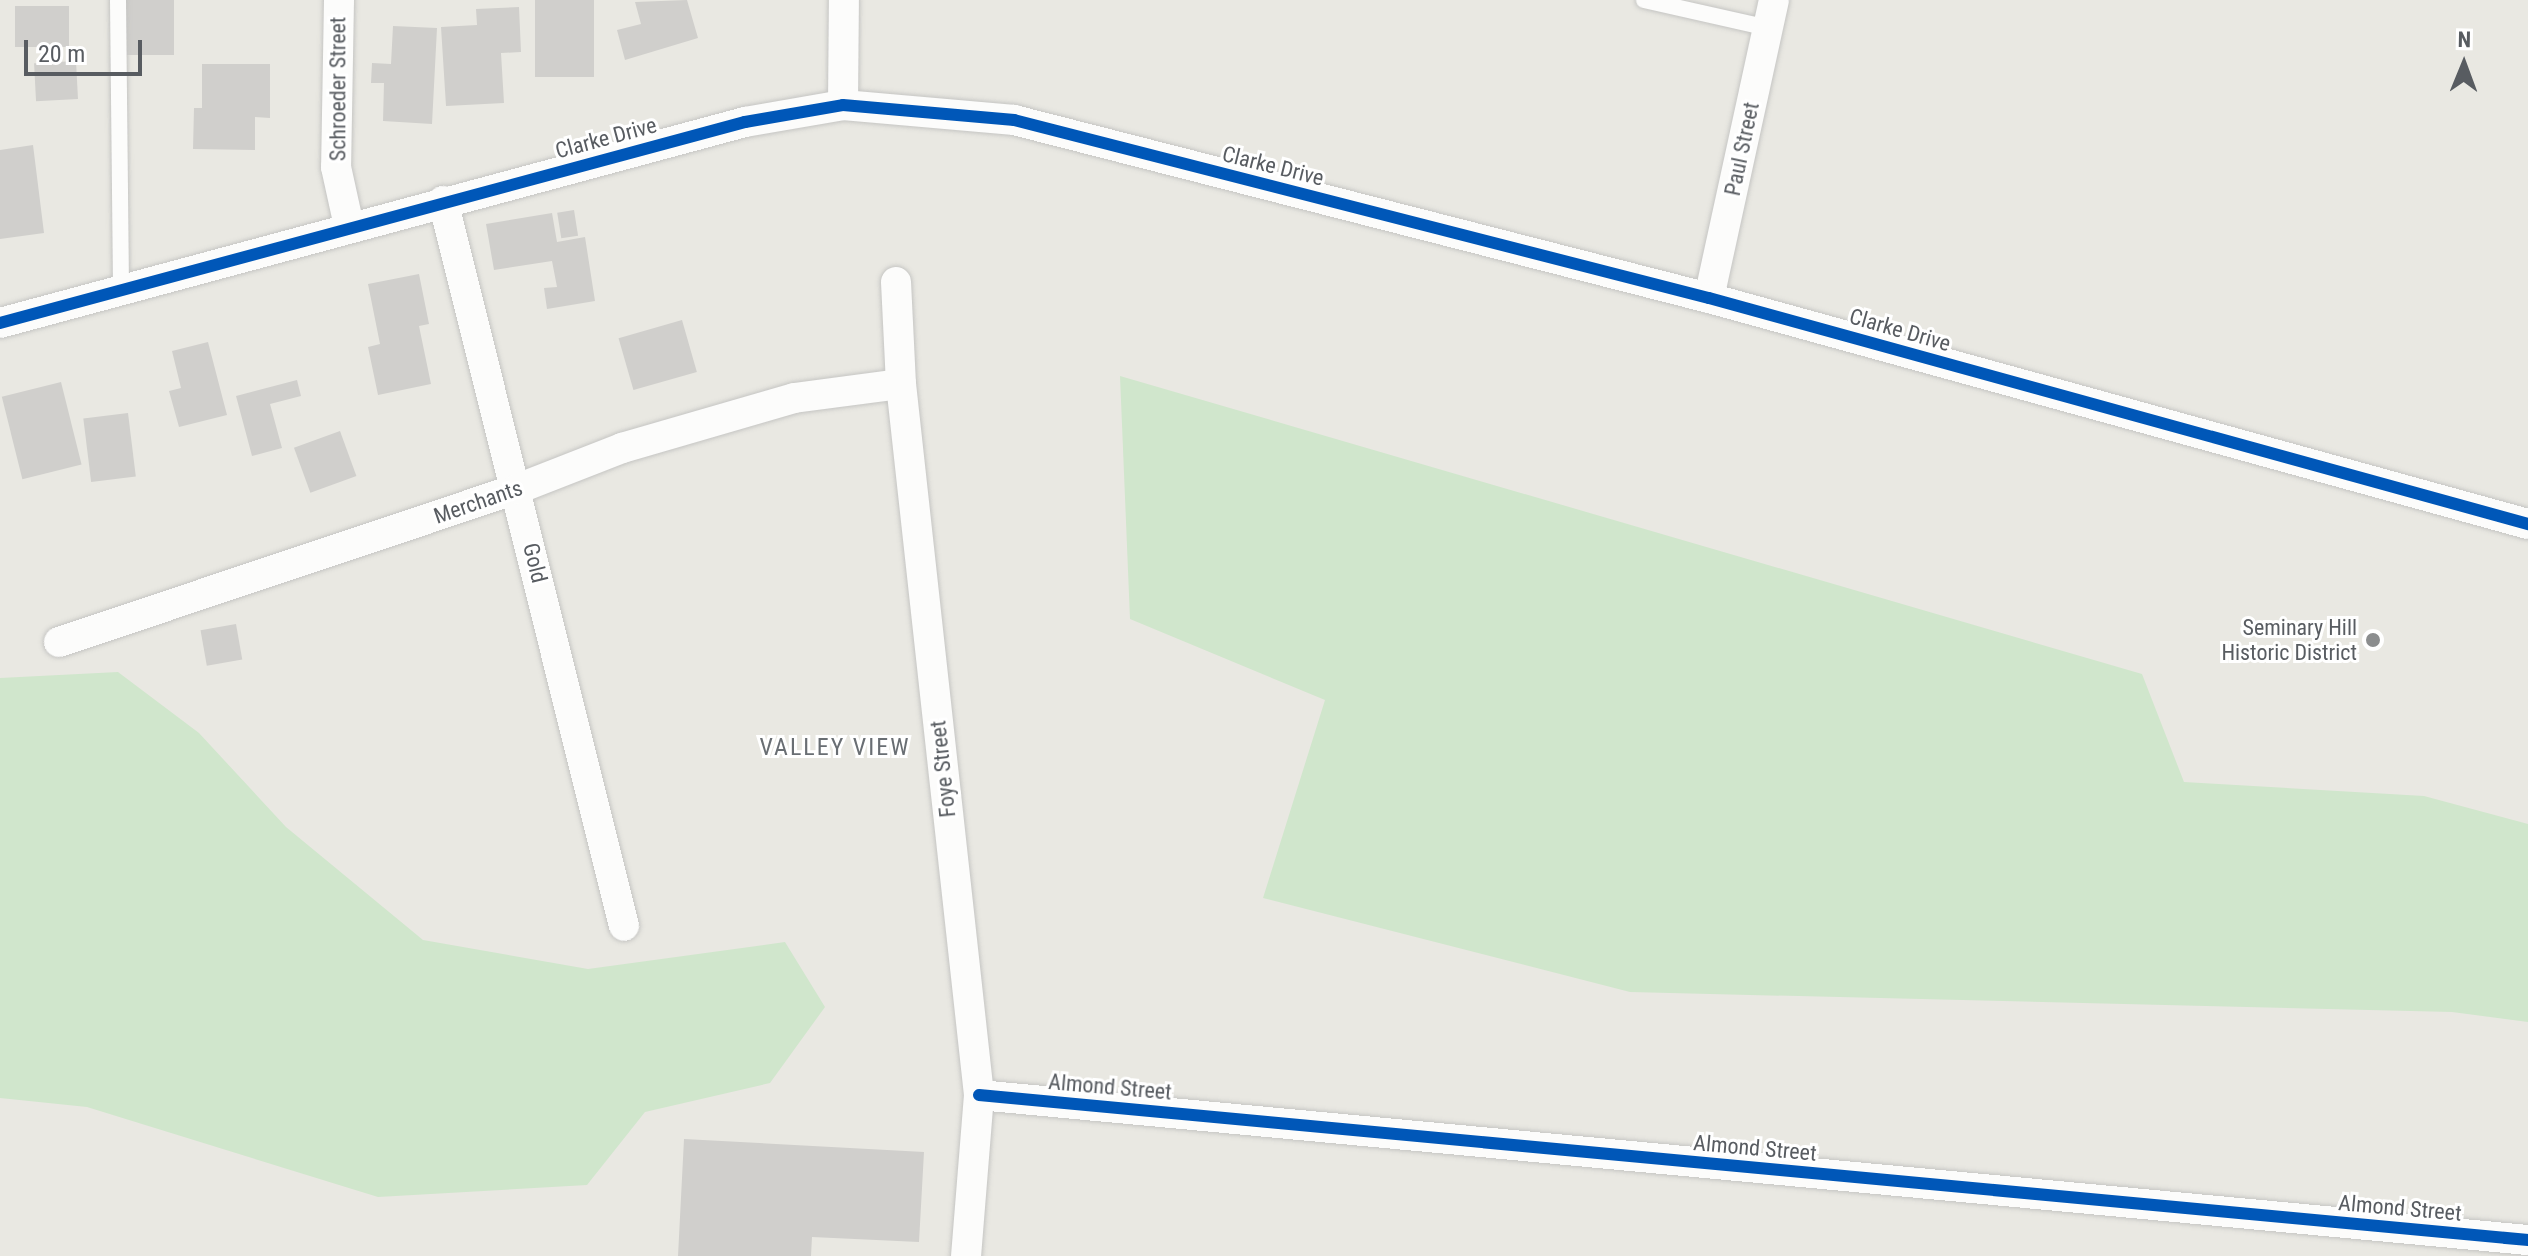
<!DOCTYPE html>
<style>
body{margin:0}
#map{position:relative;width:2528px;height:1256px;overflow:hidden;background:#e9e8e2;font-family:"Roboto Condensed",sans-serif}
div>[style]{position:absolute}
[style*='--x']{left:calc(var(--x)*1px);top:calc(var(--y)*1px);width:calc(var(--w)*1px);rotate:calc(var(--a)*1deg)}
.green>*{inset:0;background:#d0e6cc}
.building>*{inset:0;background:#d0cfcc;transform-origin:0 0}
.roads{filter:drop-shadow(0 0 2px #c5c5c3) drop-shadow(0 0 2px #c5c5c3)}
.lane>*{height:16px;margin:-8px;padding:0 8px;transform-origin:8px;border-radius:8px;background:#fcfcfb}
.street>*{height:30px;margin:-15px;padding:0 15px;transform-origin:15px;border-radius:15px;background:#fcfcfb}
.cycleway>*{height:12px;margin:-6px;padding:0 6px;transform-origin:6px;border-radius:6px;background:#0057b8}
.dots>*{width:22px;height:22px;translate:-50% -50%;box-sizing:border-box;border:4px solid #fff;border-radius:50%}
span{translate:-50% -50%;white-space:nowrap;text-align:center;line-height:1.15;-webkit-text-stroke:6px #fff;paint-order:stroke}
.street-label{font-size:22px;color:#585c61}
.poi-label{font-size:22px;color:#585c61}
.right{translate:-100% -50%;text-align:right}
.neighbourhood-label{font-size:24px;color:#696e73;letter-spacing:2px}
.north{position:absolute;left:2424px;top:24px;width:80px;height:80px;-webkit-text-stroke:6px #fff;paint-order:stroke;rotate:1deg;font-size:22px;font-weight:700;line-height:32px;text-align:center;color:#585c61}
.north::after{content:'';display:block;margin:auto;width:28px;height:36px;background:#585c61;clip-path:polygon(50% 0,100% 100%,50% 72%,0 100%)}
.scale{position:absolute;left:24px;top:40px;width:118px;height:36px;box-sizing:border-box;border:4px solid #585c61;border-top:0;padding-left:10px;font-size:24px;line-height:28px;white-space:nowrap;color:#585c61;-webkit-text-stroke:6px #fff;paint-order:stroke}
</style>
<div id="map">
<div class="green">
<i style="clip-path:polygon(1120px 376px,2142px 674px,2184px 782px,2424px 796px,2528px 824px,2528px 1022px,2452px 1012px,1630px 992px,1263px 898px,1325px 700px,1130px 619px)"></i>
<i style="clip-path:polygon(118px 672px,199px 733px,286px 827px,423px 940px,588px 969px,785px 942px,825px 1007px,770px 1083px,645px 1112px,587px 1185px,378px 1197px,87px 1107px,0 1098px,0 678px)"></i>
</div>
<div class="building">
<i style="left:116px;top:0;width:58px;height:55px"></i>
<i style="left:535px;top:0;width:59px;height:77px"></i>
<i style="clip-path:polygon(687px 0,698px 38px,625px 60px,617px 30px,641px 24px,635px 2px)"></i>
<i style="left:15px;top:6px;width:54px;height:41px"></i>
<i style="clip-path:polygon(519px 7px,521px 52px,501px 53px,504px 103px,446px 106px,441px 27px,477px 25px,476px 9px)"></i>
<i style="clip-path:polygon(393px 26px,437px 28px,432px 124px,383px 121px,384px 83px,371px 83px,372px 63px,391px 64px)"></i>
<i style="left:76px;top:61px;width:38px;height:42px;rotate:87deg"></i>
<i style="clip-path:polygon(202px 64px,270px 64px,270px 118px,255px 117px,255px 150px,193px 149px,194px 108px,202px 108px)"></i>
<i style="clip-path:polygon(33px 145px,44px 233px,0 239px,0 150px)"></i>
<i style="left:574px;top:210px;width:26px;height:17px;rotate:81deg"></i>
<i style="clip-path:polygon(552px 213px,557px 242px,585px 237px,595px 301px,547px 309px,544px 288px,557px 287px,552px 261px,494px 270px,486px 224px)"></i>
<i style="clip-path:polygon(419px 274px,429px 324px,419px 326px,431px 384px,378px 395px,368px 347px,380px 344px,368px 284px)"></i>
<i style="left:682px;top:320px;width:54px;height:66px;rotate:74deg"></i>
<i style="clip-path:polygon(208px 342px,227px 415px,179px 427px,169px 391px,181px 388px,172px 351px)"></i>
<i style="clip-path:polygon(297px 380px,301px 396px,270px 404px,282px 448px,252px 456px,236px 396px)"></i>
<i style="left:61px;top:382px;width:85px;height:61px;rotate:76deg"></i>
<i style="left:128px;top:413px;width:64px;height:45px;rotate:83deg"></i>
<i style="left:340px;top:431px;width:48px;height:49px;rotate:70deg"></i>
<i style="left:236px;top:624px;width:36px;height:36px;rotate:80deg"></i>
<i style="clip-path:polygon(684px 1139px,924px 1152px,919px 1242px,812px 1237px,811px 1256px,678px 1256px)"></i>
</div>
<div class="roads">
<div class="lane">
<i style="--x:118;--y:0;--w:289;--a:89.4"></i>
<i style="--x:1644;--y:0;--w:127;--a:12.7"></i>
</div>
<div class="street">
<i style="--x:339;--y:0;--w:167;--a:91"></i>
<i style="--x:336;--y:167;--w:60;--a:77.6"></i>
<i style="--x:843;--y:105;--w:105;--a:-89.5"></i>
<i style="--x:443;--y:201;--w:747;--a:75.98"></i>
<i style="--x:896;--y:282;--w:102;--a:87.2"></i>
<i style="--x:901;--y:384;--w:715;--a:83.74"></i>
<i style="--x:979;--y:1095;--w:162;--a:94.6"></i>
<i style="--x:1709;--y:298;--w:305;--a:-77.7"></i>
<i style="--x:0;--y:323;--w:772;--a:-15.1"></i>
<i style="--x:745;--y:122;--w:99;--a:-9.8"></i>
<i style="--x:843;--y:105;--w:172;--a:5"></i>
<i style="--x:1014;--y:120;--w:717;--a:14.37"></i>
<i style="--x:1709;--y:298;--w:850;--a:15.43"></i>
<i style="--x:59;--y:642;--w:483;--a:-18.5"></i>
<i style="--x:517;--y:489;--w:113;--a:-21.3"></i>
<i style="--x:622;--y:448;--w:179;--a:-16.2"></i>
<i style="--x:794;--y:398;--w:108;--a:-7.5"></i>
<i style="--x:979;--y:1095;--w:1556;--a:5.35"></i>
</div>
</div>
<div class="cycleway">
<i style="--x:0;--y:323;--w:772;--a:-15.1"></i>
<i style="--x:745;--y:122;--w:99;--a:-9.8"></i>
<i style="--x:843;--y:105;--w:172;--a:5"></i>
<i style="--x:1014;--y:120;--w:717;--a:14.37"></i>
<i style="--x:1709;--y:298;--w:850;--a:15.43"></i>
<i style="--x:979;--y:1095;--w:1556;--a:5.35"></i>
</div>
<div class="dots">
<i style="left:2373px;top:640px;background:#8b8d8e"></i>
</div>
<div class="street-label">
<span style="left:338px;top:89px;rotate:-90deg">Schroeder Street</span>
<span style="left:606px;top:138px;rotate:-15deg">Clarke Drive</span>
<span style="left:1742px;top:149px;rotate:-78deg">Paul Street</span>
<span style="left:1273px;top:166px;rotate:14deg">Clarke Drive</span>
<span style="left:1900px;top:330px;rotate:16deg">Clarke Drive</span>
<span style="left:478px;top:502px;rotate:-19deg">Merchants</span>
<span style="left:535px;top:563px;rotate:76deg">Gold</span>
<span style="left:943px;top:769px;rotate:-96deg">Foye Street</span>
<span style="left:1110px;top:1087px;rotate:5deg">Almond Street</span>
<span style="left:1755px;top:1148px;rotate:5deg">Almond Street</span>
<span style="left:2400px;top:1208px;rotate:5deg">Almond Street</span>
</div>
<div class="poi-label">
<span class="right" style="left:2357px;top:640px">Seminary Hill<br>Historic District</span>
</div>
<div class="neighbourhood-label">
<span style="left:835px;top:748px">VALLEY VIEW</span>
</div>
<div class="north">N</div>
<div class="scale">20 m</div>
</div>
